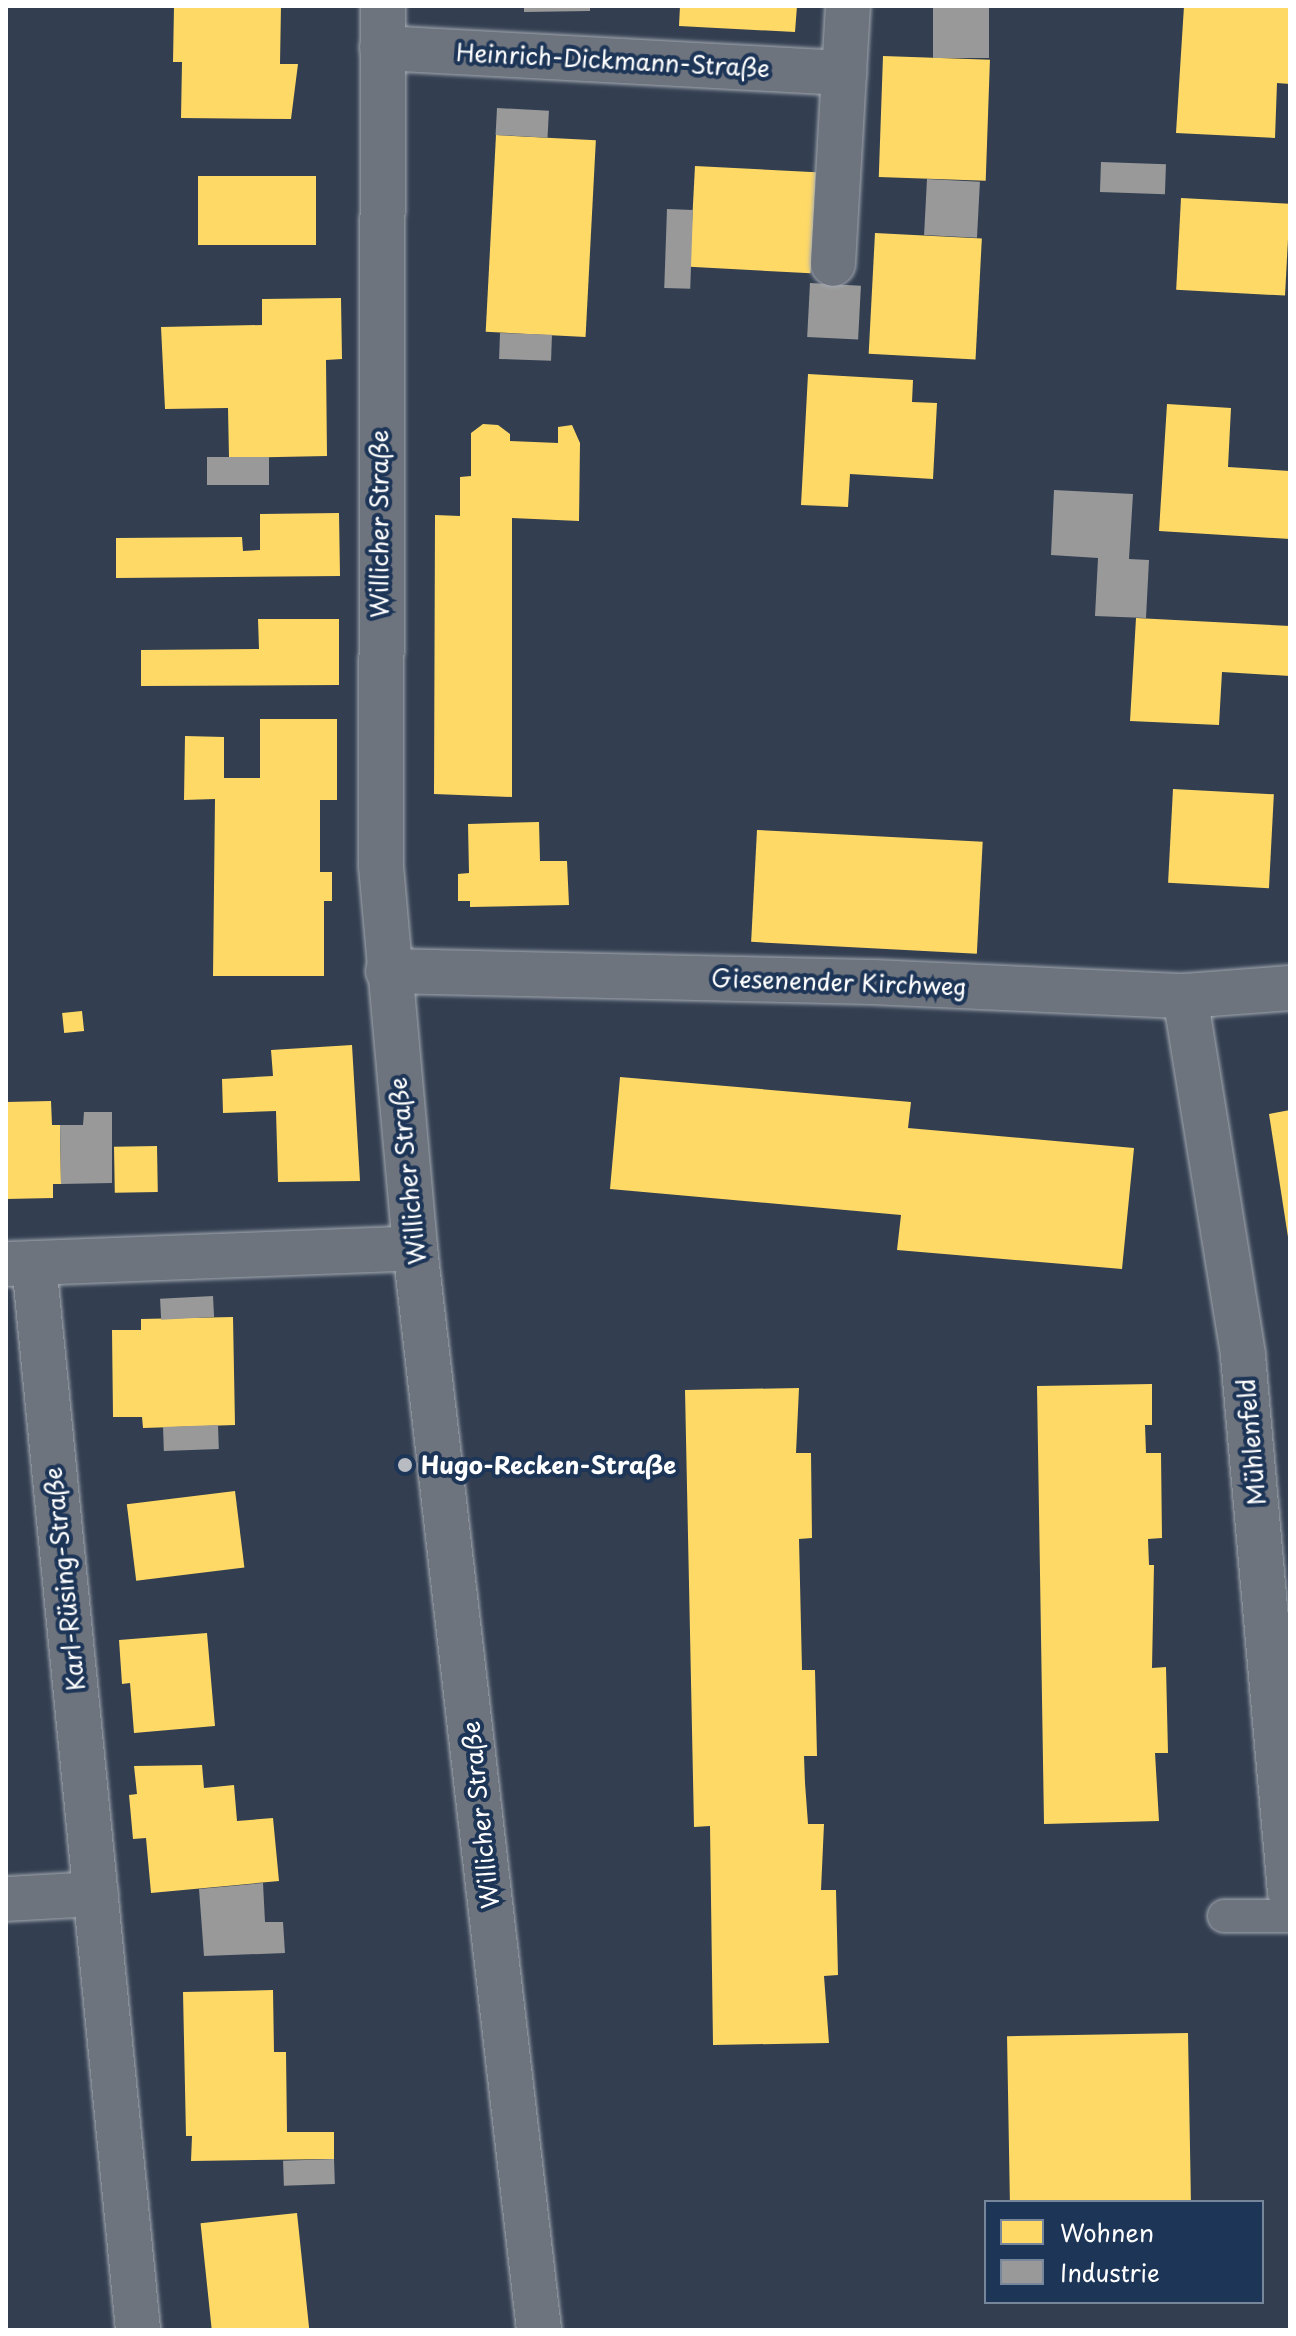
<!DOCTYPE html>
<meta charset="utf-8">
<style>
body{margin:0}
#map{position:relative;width:1296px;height:2336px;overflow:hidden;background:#333f51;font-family:"Playpen Sans",sans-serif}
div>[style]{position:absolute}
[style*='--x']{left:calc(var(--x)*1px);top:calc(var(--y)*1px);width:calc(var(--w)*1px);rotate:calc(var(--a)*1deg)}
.homes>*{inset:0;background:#ffd966;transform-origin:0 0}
.industry>*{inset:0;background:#999;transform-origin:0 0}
.roads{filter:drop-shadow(0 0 2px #a3a9b1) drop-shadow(0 0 2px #a3a9b1)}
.service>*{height:32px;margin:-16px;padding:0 16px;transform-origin:16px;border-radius:16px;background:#6e747e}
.minor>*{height:44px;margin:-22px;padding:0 22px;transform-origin:22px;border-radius:22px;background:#6e747e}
.dots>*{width:22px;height:22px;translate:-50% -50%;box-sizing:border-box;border:4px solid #1d3557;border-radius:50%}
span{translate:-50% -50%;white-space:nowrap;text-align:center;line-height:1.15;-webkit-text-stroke:8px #1d3557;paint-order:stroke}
.street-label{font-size:24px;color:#fff}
.poi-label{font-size:24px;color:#fff;font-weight:700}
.left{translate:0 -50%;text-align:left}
.frame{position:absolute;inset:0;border:8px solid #fff;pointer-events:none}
.legend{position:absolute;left:984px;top:2200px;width:280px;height:104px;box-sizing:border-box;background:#1d3557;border:2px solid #77869a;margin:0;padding:10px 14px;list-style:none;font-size:24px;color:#fff}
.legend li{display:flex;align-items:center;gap:16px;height:40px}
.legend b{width:40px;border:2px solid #77869a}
</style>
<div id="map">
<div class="homes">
<i style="clip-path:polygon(174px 6px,281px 6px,280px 64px,298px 64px,291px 119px,181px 118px,182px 62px,173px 62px)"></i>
<i style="clip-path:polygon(680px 6px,797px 6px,795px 32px,679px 26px)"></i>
<i style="clip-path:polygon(1184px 6px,1290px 6px,1290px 84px,1277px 83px,1275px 138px,1176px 133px)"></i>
<i style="left:883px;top:56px;width:107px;height:121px;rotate:2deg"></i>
<i style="left:496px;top:135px;width:100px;height:197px;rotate:3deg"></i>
<i style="left:695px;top:166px;width:121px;height:101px;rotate:3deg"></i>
<i style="left:198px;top:176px;width:118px;height:69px"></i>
<i style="left:1181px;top:198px;width:109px;height:92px;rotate:3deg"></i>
<i style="left:875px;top:233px;width:107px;height:121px;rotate:3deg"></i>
<i style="clip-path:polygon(341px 298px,342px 359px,326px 360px,327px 456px,229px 458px,228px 408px,165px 409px,161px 327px,262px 325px,262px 299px)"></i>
<i style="clip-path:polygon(808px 374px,913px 380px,912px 402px,937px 403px,933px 479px,850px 474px,848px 507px,801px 505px)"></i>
<i style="clip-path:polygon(1167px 404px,1231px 408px,1228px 467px,1290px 471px,1290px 539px,1159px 531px)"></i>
<i style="clip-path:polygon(483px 424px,498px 425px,510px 434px,510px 441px,558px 443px,558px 427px,572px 425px,580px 443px,579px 521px,512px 518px,512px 797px,434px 794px,435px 515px,460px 516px,460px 477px,471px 476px,471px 433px)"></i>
<i style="clip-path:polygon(339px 513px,340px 576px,116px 578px,116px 538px,242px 537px,243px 551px,260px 550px,260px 514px)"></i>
<i style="clip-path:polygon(1136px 618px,1290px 626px,1290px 676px,1222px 672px,1219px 725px,1130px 721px)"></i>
<i style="clip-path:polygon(258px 619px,339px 619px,339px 685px,141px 686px,141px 650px,259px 649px)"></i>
<i style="clip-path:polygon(260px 719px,337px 719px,337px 800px,320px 800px,320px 872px,332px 872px,332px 901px,324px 901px,324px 976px,213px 976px,215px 799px,184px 800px,185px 736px,224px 737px,224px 778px,260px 778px)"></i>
<i style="left:1173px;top:789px;width:101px;height:94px;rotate:3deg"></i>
<i style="clip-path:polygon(539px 822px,540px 861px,567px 861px,569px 905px,470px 907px,470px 901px,458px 901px,458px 874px,469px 873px,468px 824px)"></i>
<i style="left:757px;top:830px;width:226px;height:112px;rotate:3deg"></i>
<i style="left:82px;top:1011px;width:20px;height:20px;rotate:84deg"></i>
<i style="clip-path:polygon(352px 1045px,360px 1181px,278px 1182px,276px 1111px,223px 1113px,222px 1079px,273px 1076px,271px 1050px)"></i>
<i style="clip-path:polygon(620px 1077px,911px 1102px,908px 1128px,1134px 1148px,1122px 1269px,897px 1250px,901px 1215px,610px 1189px)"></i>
<i style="clip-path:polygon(51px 1101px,52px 1125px,60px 1125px,61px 1184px,53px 1184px,53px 1198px,6px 1199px,6px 1102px)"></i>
<i style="clip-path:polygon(1290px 1110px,1290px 1237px,1288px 1237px,1269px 1114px)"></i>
<i style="left:157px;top:1146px;width:46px;height:43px;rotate:89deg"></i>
<i style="clip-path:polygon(233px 1317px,235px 1425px,143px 1428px,142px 1417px,113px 1417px,112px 1330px,141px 1330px,141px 1319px)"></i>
<i style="clip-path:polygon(1152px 1384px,1152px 1425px,1145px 1425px,1146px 1453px,1161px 1453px,1162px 1538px,1148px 1539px,1149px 1565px,1154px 1565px,1152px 1668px,1166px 1667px,1168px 1753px,1155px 1753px,1159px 1821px,1044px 1824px,1037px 1386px)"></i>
<i style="clip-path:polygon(799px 1388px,796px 1453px,811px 1453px,812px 1538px,799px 1539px,802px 1670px,815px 1670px,817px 1756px,804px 1756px,805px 1783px,808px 1824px,824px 1824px,821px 1890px,836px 1890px,838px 1975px,824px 1976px,829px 2043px,713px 2045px,710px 1826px,694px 1827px,685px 1390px)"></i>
<i style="left:235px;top:1491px;width:77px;height:109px;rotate:83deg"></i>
<i style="clip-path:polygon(207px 1633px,215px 1726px,134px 1733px,130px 1683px,122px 1684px,119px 1640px)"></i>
<i style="clip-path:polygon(202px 1765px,204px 1788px,234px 1785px,237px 1821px,273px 1818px,279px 1881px,151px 1893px,146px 1838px,133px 1839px,129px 1795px,137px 1794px,134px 1766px)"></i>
<i style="clip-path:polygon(273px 1990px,274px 2052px,286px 2052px,287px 2132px,334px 2132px,334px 2159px,191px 2161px,192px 2136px,186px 2136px,183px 1992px)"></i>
<i style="left:1188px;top:2033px;width:169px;height:181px;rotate:89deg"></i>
<i style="left:297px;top:2213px;width:118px;height:97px;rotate:84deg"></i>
</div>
<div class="industry">
<i style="clip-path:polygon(524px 6px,590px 6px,590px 11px,524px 12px)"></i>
<i style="left:933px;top:6px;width:56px;height:52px"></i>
<i style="left:497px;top:108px;width:52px;height:27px;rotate:3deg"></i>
<i style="left:1101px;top:162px;width:65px;height:30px;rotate:2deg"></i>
<i style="left:927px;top:179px;width:53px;height:56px;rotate:3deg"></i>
<i style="left:667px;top:209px;width:26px;height:79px;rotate:2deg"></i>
<i style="left:810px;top:283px;width:51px;height:54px;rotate:3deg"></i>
<i style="left:500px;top:333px;width:52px;height:26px;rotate:2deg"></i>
<i style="left:269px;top:457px;width:28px;height:62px;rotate:90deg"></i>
<i style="clip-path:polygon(1054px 490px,1133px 494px,1129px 559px,1149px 560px,1146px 618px,1095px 616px,1098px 558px,1051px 555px)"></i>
<i style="clip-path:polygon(84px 1112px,112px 1112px,112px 1183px,61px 1184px,60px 1125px,83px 1125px)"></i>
<i style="left:213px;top:1296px;width:21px;height:53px;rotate:87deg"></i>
<i style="left:218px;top:1425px;width:24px;height:55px;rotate:88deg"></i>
<i style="clip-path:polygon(263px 1883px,265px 1922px,283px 1922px,285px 1953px,204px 1956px,199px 1889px)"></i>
<i style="left:334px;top:2159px;width:25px;height:51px;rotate:88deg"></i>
</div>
<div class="roads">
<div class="service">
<i style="--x:1224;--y:1916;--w:66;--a:0"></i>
</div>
<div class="minor">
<i style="--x:383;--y:6;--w:860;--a:90.13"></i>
<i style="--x:381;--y:866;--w:384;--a:84.9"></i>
<i style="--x:415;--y:1248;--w:1089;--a:83.46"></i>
<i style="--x:382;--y:48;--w:463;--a:3.1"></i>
<i style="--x:844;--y:73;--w:191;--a:93.3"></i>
<i style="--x:844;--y:73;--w:67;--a:-86.6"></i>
<i style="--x:388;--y:971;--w:484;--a:1.3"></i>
<i style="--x:872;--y:982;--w:313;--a:2.6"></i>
<i style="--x:1185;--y:996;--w:105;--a:-4.4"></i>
<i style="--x:1185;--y:996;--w:365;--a:80.8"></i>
<i style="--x:1243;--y:1356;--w:538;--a:84.99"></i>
<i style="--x:34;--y:1263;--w:1072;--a:84.43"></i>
<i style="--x:6;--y:1264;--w:409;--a:-2.2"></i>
<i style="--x:6;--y:1899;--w:90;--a:-3.2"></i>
</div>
</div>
<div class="dots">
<i style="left:405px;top:1465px;background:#b8bcc2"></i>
</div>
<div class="street-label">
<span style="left:613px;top:60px;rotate:3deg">Heinrich-Dickmann-Straße</span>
<span style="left:379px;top:524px;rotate:-90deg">Willicher Straße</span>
<span style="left:839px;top:982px;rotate:2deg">Giesenender Kirchweg</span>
<span style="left:407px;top:1171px;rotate:-96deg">Willicher Straße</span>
<span style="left:1251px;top:1442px;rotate:-95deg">Mühlenfeld</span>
<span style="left:64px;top:1579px;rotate:-96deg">Karl-Rüsing-Straße</span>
<span style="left:480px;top:1815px;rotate:-96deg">Willicher Straße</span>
</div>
<div class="poi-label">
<span class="left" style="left:421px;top:1465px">Hugo-Recken-Straße</span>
</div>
<div class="frame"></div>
<ul class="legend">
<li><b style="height:22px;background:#ffd966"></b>Wohnen</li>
<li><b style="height:22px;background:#999"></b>Industrie</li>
</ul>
</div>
